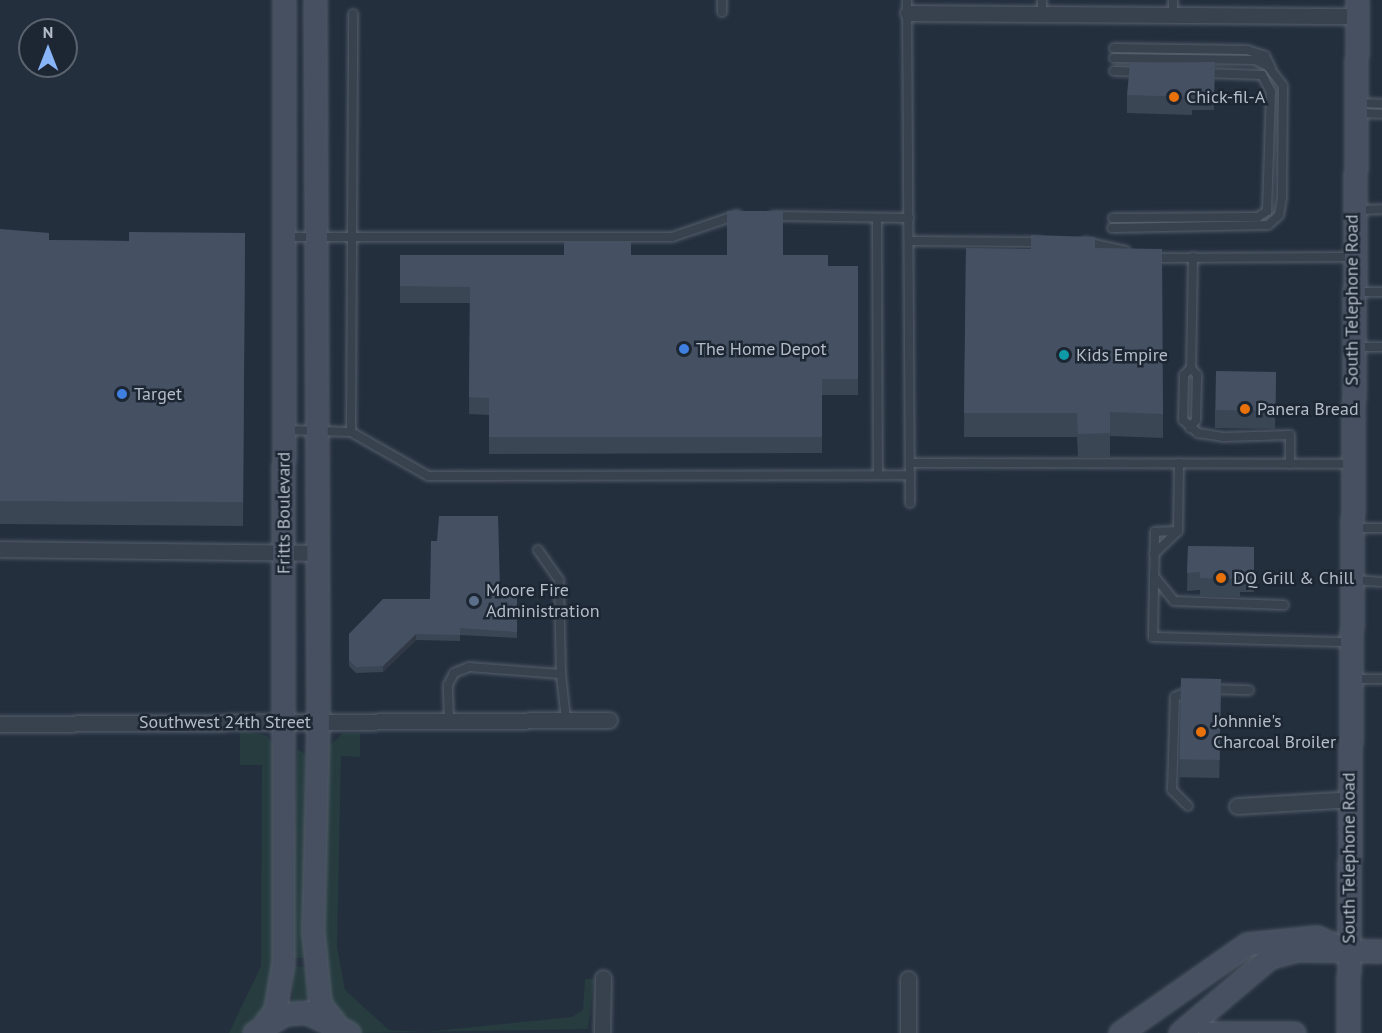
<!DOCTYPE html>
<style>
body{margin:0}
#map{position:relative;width:1382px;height:1033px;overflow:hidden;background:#242f3e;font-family:"PT Sans",sans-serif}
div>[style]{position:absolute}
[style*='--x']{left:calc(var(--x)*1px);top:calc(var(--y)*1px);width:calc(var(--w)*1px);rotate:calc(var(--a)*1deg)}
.green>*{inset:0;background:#263c3f}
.roads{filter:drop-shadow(0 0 2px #565f6c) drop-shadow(0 0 2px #565f6c)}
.lane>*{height:8px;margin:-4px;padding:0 4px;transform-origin:4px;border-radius:4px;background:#38414e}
.street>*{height:15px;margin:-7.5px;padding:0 7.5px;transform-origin:7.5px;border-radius:7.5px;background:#38414e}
.secondary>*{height:21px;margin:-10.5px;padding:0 10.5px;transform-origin:10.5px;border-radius:10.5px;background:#465061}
.wall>*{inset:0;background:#3b4654;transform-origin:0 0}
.shaded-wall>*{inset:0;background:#303945}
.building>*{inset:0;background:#455162;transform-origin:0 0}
.dots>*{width:16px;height:16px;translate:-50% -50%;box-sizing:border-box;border:3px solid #1d2633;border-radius:50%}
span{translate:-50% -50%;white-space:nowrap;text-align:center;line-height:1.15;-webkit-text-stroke:5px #1d2633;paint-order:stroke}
.poi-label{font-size:18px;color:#b4bcc9}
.left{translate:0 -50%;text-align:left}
.street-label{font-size:18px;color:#b4bcc9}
.north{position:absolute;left:18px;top:18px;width:60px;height:60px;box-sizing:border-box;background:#1d2633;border:2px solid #59626f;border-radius:50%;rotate:0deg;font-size:16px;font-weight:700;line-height:24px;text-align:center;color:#b4bcc9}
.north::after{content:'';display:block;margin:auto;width:21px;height:27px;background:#8ab4f8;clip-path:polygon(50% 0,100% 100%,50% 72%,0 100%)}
</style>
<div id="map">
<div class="green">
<i style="clip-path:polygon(240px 730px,267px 736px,274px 745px,273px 985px,263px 1010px,242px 1033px,229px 1033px,261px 966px,262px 765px,240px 765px)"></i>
<i style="clip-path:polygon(343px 733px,360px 733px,360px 757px,341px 756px,337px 947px,345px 990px,389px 1030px,425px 1032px,572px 1017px,583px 1010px,585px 979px,594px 979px,588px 1029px,359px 1033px,340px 1015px,329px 996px,323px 953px,325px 750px)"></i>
<i style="clip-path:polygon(297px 749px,305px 754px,306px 958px,292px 958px)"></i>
<i style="clip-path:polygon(292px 966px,306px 967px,308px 997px,293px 1004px)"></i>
</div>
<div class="roads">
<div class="lane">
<i style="--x:722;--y:0;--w:12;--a:90"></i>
<i style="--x:907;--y:0;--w:503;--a:89.66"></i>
<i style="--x:1173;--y:0;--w:14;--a:90"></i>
<i style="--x:1042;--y:14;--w:14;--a:-90"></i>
<i style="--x:1114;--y:48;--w:133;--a:0.9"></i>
<i style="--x:1247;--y:50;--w:19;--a:18"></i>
<i style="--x:1265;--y:56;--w:13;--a:63"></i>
<i style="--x:1114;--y:71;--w:25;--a:2"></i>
<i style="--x:1357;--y:103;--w:25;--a:2"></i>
<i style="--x:1358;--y:113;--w:24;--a:2"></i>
<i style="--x:1357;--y:210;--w:25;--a:-2"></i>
<i style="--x:773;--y:216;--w:136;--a:0.8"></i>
<i style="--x:877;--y:218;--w:257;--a:89.8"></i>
<i style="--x:1113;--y:218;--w:145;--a:-0.4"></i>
<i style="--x:1258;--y:217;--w:11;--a:-34"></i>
<i style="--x:1267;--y:211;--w:119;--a:-88.1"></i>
<i style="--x:1271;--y:92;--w:19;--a:-118"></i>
<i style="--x:1262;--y:75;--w:57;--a:-178"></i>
<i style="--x:1112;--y:228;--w:156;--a:-1.1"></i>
<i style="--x:1268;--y:225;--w:15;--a:-42"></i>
<i style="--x:1279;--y:215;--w:17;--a:-80"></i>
<i style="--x:1282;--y:198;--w:112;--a:-89.5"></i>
<i style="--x:1283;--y:86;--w:25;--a:-127"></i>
<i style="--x:1268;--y:66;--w:14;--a:-155"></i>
<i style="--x:1255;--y:60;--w:141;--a:-179.2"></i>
<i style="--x:285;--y:237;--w:387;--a:0"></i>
<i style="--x:672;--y:237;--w:69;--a:-18.7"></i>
<i style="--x:909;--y:241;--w:131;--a:0.4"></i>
<i style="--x:1085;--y:242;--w:42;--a:12.4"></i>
<i style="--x:1193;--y:257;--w:111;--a:91"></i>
<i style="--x:1191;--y:368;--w:10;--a:135"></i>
<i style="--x:1184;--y:375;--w:45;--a:91.3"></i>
<i style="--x:1183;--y:420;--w:20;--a:41"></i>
<i style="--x:1198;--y:433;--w:25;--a:9"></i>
<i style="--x:1223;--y:437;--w:67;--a:-1.7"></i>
<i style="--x:1290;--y:435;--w:29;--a:90"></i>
<i style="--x:1154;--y:258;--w:198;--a:-0.3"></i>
<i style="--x:1356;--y:292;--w:26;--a:0"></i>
<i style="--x:1356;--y:347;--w:26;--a:0"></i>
<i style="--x:1190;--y:428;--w:10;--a:-53"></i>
<i style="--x:1196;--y:420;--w:45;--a:-88.7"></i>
<i style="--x:1197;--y:375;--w:9;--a:-131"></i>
<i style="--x:285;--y:430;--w:66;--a:1.7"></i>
<i style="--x:351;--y:432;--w:89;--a:29.7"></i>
<i style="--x:428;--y:476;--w:482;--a:-0.1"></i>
<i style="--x:351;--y:432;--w:418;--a:-89.7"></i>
<i style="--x:910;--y:463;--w:441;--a:0.1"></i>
<i style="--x:1179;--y:463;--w:68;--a:90.8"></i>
<i style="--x:1178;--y:531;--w:23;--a:178"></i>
<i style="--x:1155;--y:532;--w:105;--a:91.1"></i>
<i style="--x:1153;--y:637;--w:197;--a:1.5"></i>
<i style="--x:1354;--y:528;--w:28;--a:0"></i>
<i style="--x:538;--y:550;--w:37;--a:55"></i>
<i style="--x:559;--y:580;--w:94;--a:88.8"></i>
<i style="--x:1154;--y:554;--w:33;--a:-44"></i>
<i style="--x:1154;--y:576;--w:32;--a:51"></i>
<i style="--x:1174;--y:601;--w:110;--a:2.1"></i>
<i style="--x:1354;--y:580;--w:28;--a:4"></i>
<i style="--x:1351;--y:679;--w:31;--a:0"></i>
<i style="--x:1212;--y:689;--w:37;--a:2"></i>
<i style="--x:449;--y:719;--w:34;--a:-92"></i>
<i style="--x:448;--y:685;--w:13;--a:-63"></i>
<i style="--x:454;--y:673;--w:16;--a:-22"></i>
<i style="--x:469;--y:667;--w:92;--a:4.4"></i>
<i style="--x:561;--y:674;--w:46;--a:83.8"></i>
<i style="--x:1188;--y:806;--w:23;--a:-135"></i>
<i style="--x:1172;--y:790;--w:93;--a:-88.2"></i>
<i style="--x:1175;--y:697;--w:17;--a:-24"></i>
</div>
<div class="street">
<i style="--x:908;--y:13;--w:449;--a:0.4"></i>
<i style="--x:0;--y:549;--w:316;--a:0.7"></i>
<i style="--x:0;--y:724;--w:609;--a:-0.38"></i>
<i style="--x:1237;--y:806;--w:113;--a:-3.5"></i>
<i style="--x:602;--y:1033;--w:55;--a:-89"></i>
<i style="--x:908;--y:1033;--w:54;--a:-90"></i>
</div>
<div class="secondary">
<i style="--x:315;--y:0;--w:721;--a:89.76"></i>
<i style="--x:318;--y:721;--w:211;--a:91.4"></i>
<i style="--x:313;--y:932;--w:72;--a:84.4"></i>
<i style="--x:320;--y:1004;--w:22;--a:51"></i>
<i style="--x:265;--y:1023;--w:16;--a:-52"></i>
<i style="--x:275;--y:1010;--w:49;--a:-80.5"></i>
<i style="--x:283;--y:962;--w:962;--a:-89.94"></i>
<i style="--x:254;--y:1033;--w:36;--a:-32"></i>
<i style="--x:285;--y:1014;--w:21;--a:-5"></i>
<i style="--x:306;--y:1012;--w:48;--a:26"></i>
<i style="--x:1120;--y:1033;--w:155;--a:-35"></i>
<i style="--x:1247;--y:944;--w:70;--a:-5.7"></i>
<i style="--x:1317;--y:937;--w:35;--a:24"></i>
<i style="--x:1180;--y:1033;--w:118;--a:-40.2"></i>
<i style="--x:1270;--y:957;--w:27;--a:-15"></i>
<i style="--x:1296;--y:950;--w:86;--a:0.7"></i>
<i style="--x:1209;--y:1033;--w:85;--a:0"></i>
<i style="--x:1348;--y:1033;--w:1033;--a:-89.5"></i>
</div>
</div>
<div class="wall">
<i style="clip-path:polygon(1215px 62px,1214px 110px,1192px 110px,1192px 115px,1127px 113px,1127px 95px)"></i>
<i style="clip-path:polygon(0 229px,49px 240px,129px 241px,245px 233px,243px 526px,0 524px)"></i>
<i style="clip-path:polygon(966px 248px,1031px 249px,1095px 248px,1163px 414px,1163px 438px,1110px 436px,1110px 457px,1078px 457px,1077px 437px,964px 437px)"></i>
<i style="clip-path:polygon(400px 255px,783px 255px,828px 266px,858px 266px,858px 395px,822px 395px,822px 453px,489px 454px,489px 415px,469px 414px,470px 303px,400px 303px)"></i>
<i style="clip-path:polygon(1276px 372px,1275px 429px,1215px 428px,1215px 410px)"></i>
<i style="clip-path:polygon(1188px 546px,1254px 547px,1254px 592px,1240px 592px,1240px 597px,1200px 596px,1200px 590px,1187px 591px)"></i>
<i style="clip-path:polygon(500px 591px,517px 591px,517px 638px,460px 635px,460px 641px,416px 640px,383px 672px,356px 673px,349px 666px,349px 634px,430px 599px)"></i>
<i style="left:1221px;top:679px;width:99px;height:40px;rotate:91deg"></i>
</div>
<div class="shaded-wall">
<i style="clip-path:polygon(416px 634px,416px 640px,383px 672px,383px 666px)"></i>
</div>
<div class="building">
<i style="clip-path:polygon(1215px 62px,1214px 92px,1192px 92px,1192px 97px,1127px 95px,1130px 63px)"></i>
<i style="clip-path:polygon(727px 211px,783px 211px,783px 255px,828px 255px,828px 266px,858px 266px,858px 379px,822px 379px,822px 437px,489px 437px,489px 398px,469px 397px,470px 287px,400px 286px,400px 255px,564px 255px,564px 242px,631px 242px,631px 255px,727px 255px)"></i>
<i style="clip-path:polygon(0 229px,49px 233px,49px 240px,129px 241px,129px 232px,245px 233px,243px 502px,0 501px)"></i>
<i style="clip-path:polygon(1031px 235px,1095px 237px,1095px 248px,1162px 249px,1163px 414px,1110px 412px,1110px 433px,1078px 434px,1077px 413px,964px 413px,966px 248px,1031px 249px)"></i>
<i style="left:1276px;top:372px;width:39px;height:60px;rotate:91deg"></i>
<i style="clip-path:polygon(439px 516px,498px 516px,500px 591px,517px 591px,517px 632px,460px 628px,460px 635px,416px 634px,383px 666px,356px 667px,349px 660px,349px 634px,383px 599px,430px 599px,431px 541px,437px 541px)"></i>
<i style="clip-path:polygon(1188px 546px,1254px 547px,1254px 574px,1240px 574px,1240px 579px,1200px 578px,1200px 572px,1187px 573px)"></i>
<i style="left:1221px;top:679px;width:81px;height:40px;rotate:91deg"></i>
</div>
<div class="dots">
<i style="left:1174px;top:97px;background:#e8710a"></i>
<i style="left:684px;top:349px;background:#3f7fe0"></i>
<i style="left:1064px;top:355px;background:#0f9aa8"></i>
<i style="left:122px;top:394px;background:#3f7fe0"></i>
<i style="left:1245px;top:409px;background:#e8710a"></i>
<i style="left:1221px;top:578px;background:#e8710a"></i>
<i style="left:474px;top:601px;background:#5c6f8a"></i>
<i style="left:1201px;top:732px;background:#e8710a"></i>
</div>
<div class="poi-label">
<span class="left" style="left:1186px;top:97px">Chick-fil-A</span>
<span class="left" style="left:696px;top:349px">The Home Depot</span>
<span class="left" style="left:1076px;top:355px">Kids Empire</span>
<span class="left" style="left:134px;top:394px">Target</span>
<span class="left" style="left:1257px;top:409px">Panera Bread</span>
<span class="left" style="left:1233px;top:578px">DQ Grill &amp; Chill</span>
<span class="left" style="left:486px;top:601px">Moore Fire<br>Administration</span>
<span class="left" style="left:1213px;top:732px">Johnnie's<br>Charcoal Broiler</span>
</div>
<div class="street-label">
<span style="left:1352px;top:300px;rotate:-90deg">South Telephone Road</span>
<span style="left:284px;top:513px;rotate:-90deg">Fritts Boulevard</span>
<span style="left:225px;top:722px">Southwest 24th Street</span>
<span style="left:1349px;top:858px;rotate:-90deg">South Telephone Road</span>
</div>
<div class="north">N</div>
</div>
